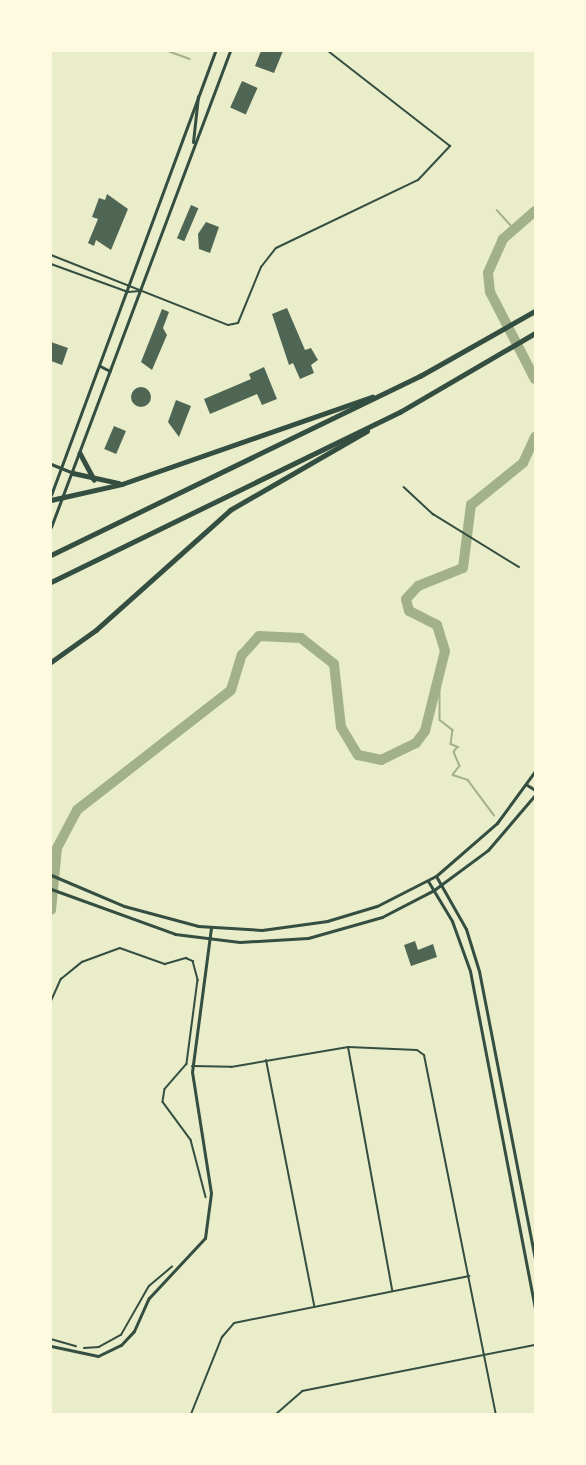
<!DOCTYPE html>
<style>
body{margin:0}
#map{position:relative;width:586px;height:1465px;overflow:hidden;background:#e9edc9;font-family:"Source Sans 3",sans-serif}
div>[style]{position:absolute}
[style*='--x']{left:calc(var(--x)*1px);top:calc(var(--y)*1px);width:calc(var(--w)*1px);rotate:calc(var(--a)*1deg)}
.stream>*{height:1.5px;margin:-0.75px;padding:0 0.75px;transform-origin:0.75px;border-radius:0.75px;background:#a3b18a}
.river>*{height:10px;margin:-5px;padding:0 5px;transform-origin:5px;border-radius:5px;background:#a3b18a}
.building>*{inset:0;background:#4f6655;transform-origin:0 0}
.round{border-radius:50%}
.path>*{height:1.5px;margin:-0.75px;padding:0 0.75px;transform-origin:0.75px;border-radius:0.75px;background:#344e41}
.service>*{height:1.5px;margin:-0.75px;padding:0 0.75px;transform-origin:0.75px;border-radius:0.75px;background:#344e41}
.minor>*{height:2px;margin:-1px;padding:0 1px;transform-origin:1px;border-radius:1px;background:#344e41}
.tertiary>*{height:3px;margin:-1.5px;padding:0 1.5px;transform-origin:1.5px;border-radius:1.5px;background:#344e41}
.secondary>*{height:3px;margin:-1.5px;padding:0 1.5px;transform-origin:1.5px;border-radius:1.5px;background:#344e41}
.motorway>*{height:4.5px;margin:-2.25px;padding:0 2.25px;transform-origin:2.25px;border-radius:2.25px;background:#344e41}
span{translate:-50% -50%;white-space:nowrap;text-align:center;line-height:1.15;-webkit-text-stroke:5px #fefae0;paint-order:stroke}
.frame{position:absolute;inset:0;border:52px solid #fefae0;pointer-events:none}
</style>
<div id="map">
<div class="stream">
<i style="--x:168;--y:51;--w:23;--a:20"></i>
<i style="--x:497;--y:210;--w:27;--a:48"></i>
<i style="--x:440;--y:684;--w:36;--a:90"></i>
<i style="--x:440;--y:720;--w:16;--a:38"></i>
<i style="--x:453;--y:730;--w:14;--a:98"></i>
<i style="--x:451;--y:744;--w:8;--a:23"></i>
<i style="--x:458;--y:747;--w:6;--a:129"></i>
<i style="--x:454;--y:752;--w:15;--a:67"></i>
<i style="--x:460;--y:766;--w:11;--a:128"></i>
<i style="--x:453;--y:775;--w:16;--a:18"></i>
<i style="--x:468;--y:780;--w:44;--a:53.4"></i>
</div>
<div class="river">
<i style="--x:535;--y:211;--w:43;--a:138.8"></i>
<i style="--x:503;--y:239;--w:37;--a:114"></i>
<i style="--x:488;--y:273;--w:19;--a:84"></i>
<i style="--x:490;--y:292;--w:98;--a:62.7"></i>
<i style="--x:51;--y:910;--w:62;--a:-84.5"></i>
<i style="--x:57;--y:848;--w:43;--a:-62.2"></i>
<i style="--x:77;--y:810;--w:195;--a:-37.9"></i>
<i style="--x:231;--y:690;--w:37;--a:-73"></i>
<i style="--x:242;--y:655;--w:25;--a:-48"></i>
<i style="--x:259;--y:636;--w:42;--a:2.7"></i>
<i style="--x:301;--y:638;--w:42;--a:38.2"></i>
<i style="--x:334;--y:664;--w:63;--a:83.7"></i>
<i style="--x:341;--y:727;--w:33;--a:59"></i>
<i style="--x:358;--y:755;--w:24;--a:12"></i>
<i style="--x:381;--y:760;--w:39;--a:-26"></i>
<i style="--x:416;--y:743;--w:15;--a:-53"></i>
<i style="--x:425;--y:731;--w:82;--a:-76"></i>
<i style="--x:445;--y:651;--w:27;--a:-107"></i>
<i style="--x:437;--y:625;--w:31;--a:-153"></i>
<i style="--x:409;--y:611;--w:12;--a:-104"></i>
<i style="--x:406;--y:599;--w:18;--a:-47"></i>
<i style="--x:418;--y:586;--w:48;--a:-21.8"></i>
<i style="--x:463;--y:568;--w:64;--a:-82.8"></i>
<i style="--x:471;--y:505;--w:67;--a:-38.9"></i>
<i style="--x:523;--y:463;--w:29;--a:-65"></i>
</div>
<div class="building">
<i style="clip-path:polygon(261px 51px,283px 51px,274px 73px,255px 66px)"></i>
<i style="left:242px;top:81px;width:17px;height:29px;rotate:24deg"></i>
<i style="clip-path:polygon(107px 194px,128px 209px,111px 250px,96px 240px,94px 246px,88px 243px,98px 219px,92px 217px,99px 198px,105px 200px)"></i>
<i style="left:191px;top:205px;width:8px;height:36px;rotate:23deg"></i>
<i style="clip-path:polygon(206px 222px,219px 227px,210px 253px,199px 249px,198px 234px)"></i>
<i style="clip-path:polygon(287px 308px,305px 350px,311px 348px,318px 360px,311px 365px,314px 373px,300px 379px,293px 363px,289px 365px,272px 314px)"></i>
<i style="clip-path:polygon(162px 309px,169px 312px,163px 328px,167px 335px,152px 370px,141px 362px)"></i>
<i style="clip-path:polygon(51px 342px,68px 348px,62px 365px,51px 361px)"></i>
<i style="clip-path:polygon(264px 367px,277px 399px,262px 405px,257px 394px,210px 414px,204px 399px,251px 379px,249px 374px)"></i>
<i class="round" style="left:131px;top:387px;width:20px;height:20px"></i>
<i style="clip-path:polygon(176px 400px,191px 406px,179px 437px,168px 422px)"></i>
<i style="left:114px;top:426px;width:13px;height:25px;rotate:23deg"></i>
<i style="clip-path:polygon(415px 941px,418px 950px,433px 944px,437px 957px,411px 966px,404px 945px)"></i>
</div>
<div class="path">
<i style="--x:51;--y:1001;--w:24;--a:-66"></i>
<i style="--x:61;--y:979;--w:27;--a:-39"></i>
<i style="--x:82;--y:962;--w:40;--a:-20.2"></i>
<i style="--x:120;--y:948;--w:48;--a:19.6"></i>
<i style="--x:165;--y:964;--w:22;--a:-16"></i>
<i style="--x:186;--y:958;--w:8;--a:23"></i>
<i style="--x:193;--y:961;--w:20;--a:75"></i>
<i style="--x:198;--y:980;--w:85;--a:97.5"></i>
<i style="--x:187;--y:1064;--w:33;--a:131"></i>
<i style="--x:165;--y:1089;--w:13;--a:99"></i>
<i style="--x:163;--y:1102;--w:47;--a:53.6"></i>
<i style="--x:191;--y:1140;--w:59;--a:75.3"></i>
<i style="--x:51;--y:1339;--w:26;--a:16"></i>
<i style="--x:84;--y:1348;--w:15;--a:-4"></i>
<i style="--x:99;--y:1347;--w:25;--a:-29"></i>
<i style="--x:121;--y:1335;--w:56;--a:-60.3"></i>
<i style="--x:149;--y:1286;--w:30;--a:-40"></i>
</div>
<div class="service">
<i style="--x:404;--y:487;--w:40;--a:43"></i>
<i style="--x:433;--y:514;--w:101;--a:31.6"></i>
</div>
<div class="minor">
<i style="--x:51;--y:255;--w:190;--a:21.6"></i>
<i style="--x:228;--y:325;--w:10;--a:-11"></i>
<i style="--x:238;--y:323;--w:61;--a:-67.7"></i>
<i style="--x:261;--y:267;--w:24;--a:-52"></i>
<i style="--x:276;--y:248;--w:157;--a:-25.6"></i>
<i style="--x:418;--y:180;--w:47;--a:-46.7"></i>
<i style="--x:450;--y:146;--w:155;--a:-142.1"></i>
<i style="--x:51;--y:264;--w:82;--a:20"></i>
<i style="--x:128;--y:292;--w:12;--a:-5"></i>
<i style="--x:348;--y:1047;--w:247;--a:79.7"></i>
<i style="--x:266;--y:1060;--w:250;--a:78.9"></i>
<i style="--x:192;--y:1066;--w:39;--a:1"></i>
<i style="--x:231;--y:1067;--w:119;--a:-9.7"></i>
<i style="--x:348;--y:1047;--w:69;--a:2.5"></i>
<i style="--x:417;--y:1050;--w:9;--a:36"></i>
<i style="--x:424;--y:1055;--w:366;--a:78.7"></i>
<i style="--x:191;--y:1414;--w:83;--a:-68.1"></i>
<i style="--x:222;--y:1337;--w:18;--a:-49"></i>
<i style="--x:234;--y:1323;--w:240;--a:-11.3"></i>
<i style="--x:276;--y:1414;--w:35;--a:-41"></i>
<i style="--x:302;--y:1391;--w:237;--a:-11.2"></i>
</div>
<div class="tertiary">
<i style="--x:51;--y:464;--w:24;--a:22"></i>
<i style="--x:51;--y:1346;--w:48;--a:12"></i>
<i style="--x:98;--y:1356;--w:25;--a:-26"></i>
<i style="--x:121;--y:1345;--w:19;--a:-47"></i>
<i style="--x:134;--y:1331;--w:36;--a:-66"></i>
<i style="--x:149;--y:1298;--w:82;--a:-47"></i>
<i style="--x:205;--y:1238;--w:45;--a:-82.4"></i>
<i style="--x:211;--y:1193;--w:122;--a:-98.9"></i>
<i style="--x:192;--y:1072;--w:145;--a:-82.5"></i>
</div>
<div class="secondary">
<i style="--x:193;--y:142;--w:46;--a:-83.8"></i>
<i style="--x:100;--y:366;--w:11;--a:27"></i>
<i style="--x:51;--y:495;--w:473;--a:-69.7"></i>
<i style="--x:51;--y:527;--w:509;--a:-69.39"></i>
<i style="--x:527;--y:785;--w:9;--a:32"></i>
<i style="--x:51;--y:875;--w:79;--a:23"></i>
<i style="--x:124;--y:906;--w:77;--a:15.1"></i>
<i style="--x:198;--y:926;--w:64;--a:3.6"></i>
<i style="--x:262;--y:930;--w:66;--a:-7.9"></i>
<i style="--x:327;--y:921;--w:52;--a:-16.7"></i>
<i style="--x:377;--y:906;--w:66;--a:-27"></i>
<i style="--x:436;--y:876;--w:81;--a:-41"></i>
<i style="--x:497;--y:823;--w:64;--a:-53.8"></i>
<i style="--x:436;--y:876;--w:61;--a:60.5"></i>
<i style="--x:466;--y:929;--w:44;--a:72.8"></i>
<i style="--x:479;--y:971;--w:292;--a:79"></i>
<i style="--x:428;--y:881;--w:47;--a:59"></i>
<i style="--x:452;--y:921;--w:53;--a:70.2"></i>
<i style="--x:470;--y:971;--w:345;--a:79.1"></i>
<i style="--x:51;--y:889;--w:132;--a:19.9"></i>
<i style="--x:175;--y:934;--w:65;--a:7"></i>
<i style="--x:240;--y:942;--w:68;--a:-3.4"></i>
<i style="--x:308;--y:938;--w:77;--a:-15.8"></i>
<i style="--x:382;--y:917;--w:59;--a:-27.4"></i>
<i style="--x:434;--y:890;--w:67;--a:-36.5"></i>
<i style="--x:488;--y:850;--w:72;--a:-49.5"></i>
</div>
<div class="motorway">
<i style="--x:80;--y:453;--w:30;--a:62"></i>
<i style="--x:73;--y:473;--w:47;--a:12.3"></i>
<i style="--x:51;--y:500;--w:73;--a:-12.7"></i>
<i style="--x:122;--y:484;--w:265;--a:-19.2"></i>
<i style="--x:51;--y:555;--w:410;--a:-25.9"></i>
<i style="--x:420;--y:376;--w:132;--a:-29.5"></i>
<i style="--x:51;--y:582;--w:388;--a:-26"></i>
<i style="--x:400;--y:412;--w:156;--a:-30.3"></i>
<i style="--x:51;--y:662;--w:55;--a:-35.4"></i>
<i style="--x:96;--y:630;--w:180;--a:-41.8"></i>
<i style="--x:230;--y:510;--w:158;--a:-30"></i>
</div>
<div class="frame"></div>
</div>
